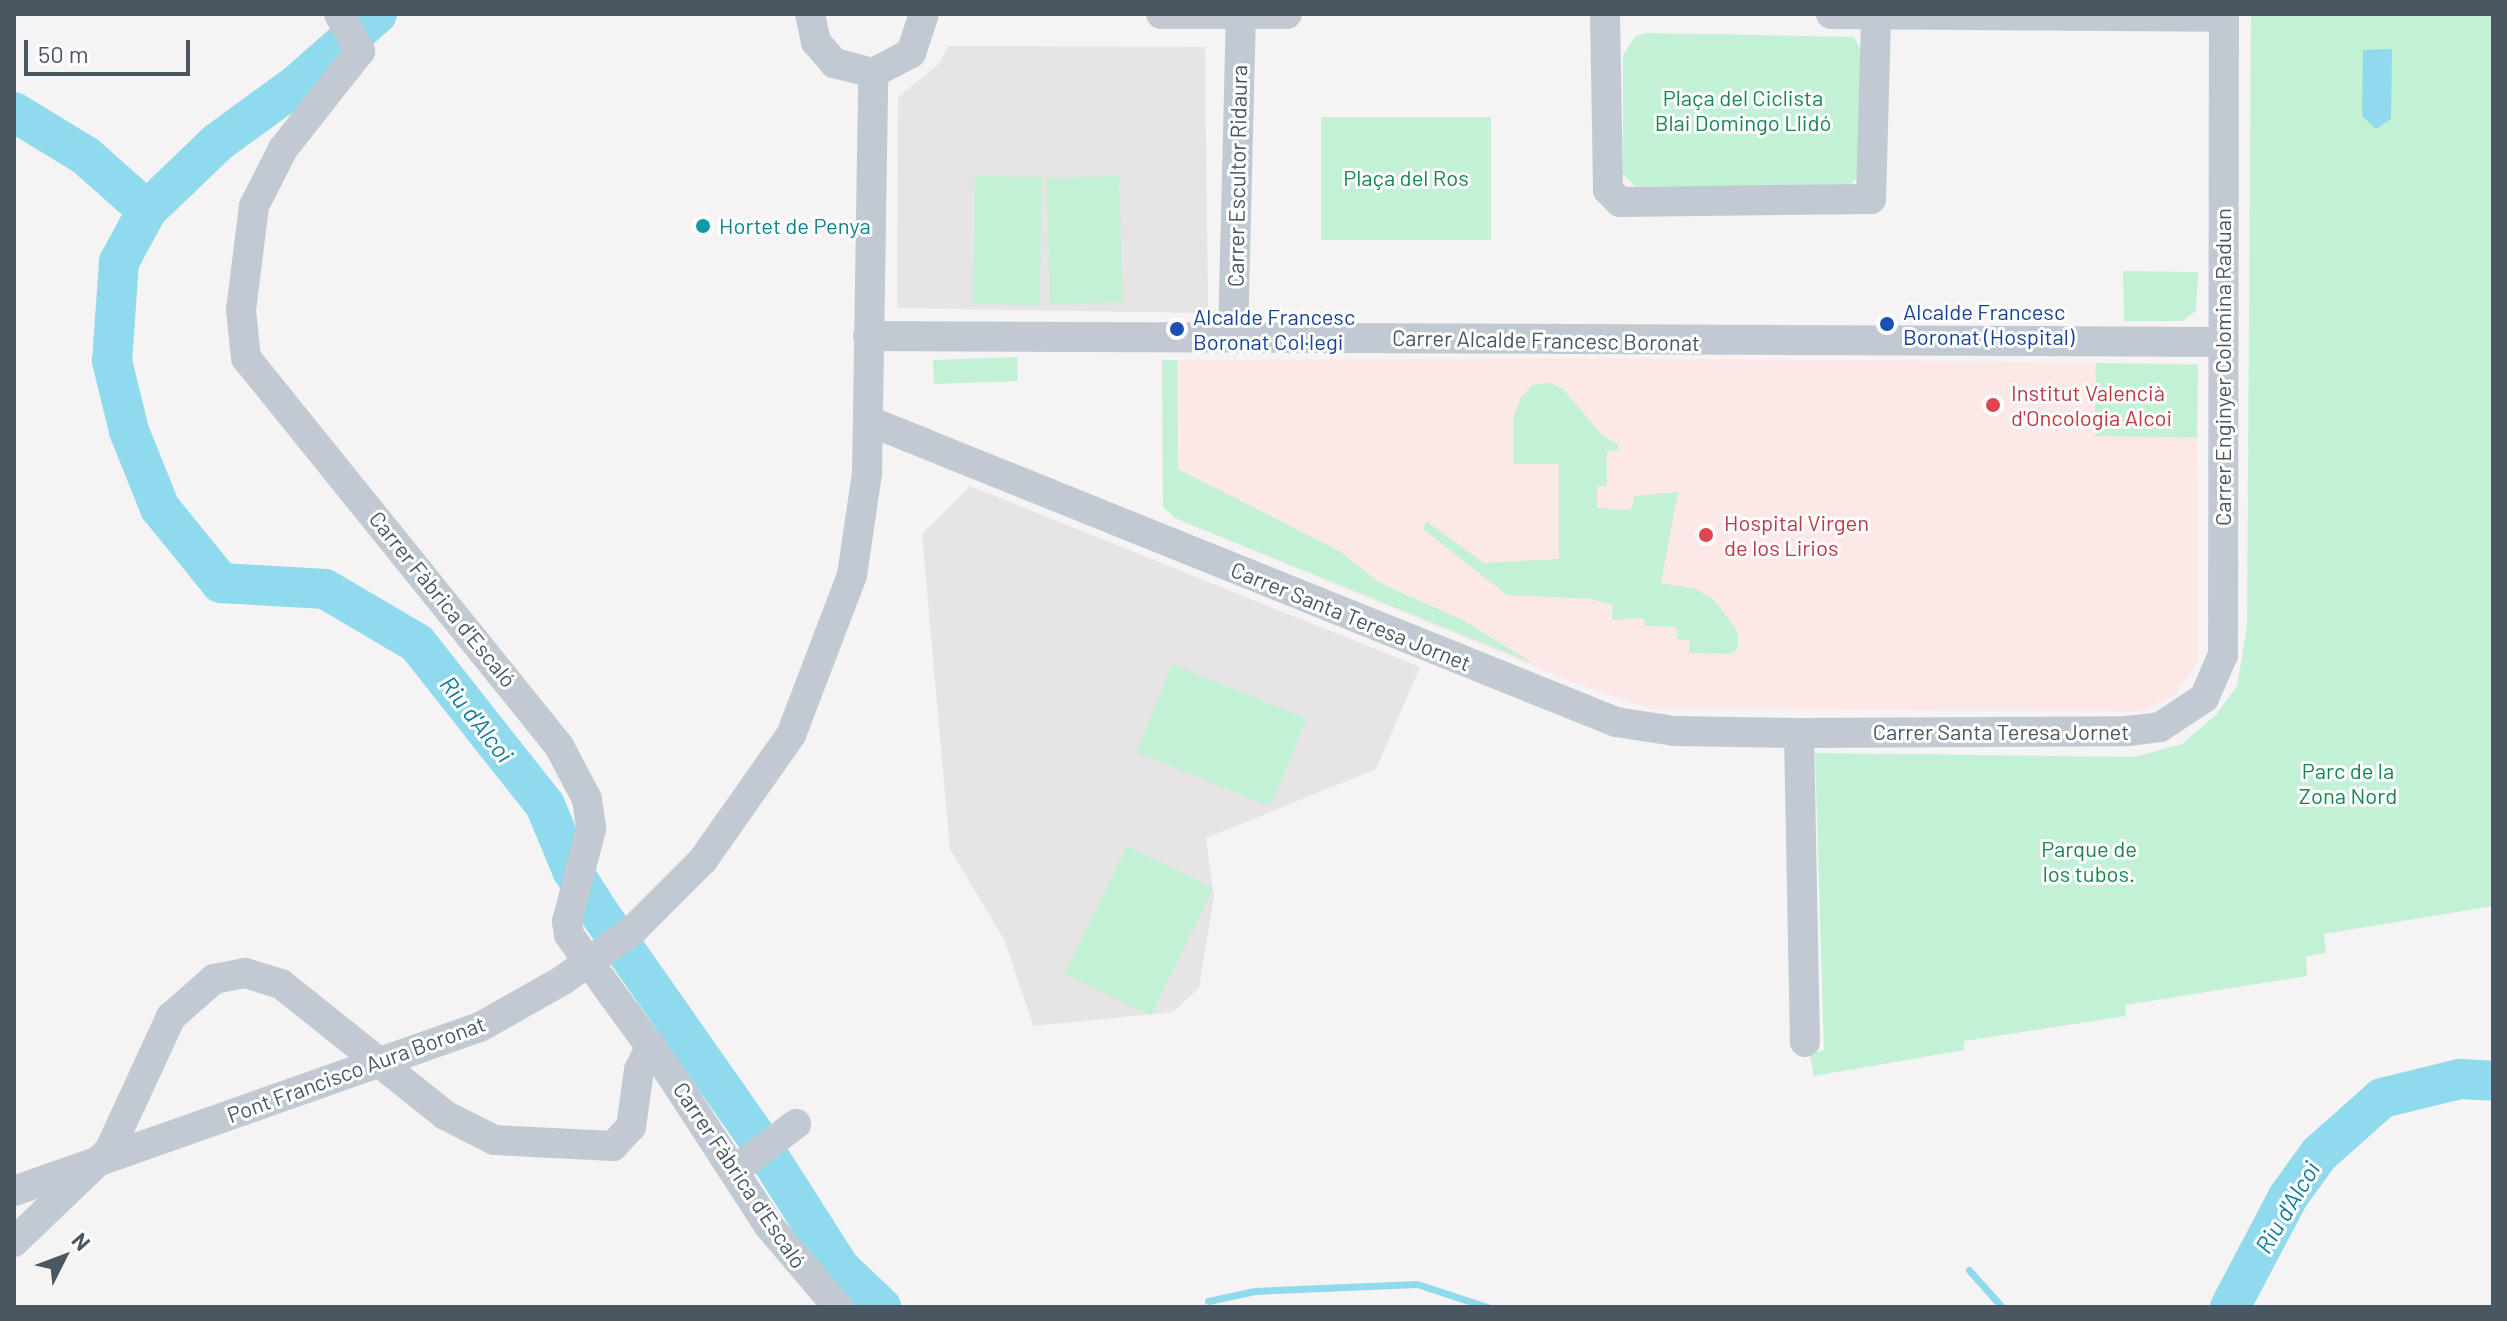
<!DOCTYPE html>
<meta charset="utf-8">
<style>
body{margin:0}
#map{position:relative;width:2507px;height:1321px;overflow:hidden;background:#f5f3f3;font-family:Barlow,sans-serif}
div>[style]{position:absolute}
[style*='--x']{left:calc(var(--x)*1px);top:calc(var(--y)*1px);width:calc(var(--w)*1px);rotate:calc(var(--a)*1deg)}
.education>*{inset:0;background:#e6e4e5}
.medical>*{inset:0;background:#fce8e6}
.green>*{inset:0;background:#c3f1d5;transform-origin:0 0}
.water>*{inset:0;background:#90daee}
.stream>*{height:7px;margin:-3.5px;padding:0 3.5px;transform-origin:3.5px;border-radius:3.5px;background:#90daee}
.river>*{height:40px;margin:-20px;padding:0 20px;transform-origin:20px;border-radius:20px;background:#90daee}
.minor>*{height:30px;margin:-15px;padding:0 15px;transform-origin:15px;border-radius:15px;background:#c1cad2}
.minor-bridge>*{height:30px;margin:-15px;padding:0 15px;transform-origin:15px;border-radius:15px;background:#c1cad2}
.dots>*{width:22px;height:22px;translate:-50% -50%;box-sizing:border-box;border:4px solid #fff;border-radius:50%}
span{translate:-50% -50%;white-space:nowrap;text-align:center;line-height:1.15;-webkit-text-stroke:6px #fff;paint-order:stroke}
.park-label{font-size:22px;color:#17864f}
.street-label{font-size:22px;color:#4a5661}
.culture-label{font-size:22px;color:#0d838f}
.left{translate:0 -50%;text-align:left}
.transit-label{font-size:22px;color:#164399}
.health-label{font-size:22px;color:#be3a42}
.water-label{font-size:24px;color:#0c7c9b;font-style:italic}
.frame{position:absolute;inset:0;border:16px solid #4a5661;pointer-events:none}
.north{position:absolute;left:24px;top:1217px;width:80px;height:80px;-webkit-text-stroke:6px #fff;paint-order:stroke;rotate:48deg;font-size:22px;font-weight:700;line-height:32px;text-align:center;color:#4a5661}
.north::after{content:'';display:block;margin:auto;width:28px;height:36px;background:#4a5661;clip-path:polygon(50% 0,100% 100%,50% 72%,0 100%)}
.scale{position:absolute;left:24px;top:40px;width:166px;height:36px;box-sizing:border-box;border:4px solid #4a5661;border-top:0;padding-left:10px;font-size:24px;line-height:28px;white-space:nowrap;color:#4a5661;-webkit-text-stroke:6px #fff;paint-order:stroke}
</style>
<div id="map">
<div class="education">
<i style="clip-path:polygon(948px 46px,1205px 47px,1208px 313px,897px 308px,898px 97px,939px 64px)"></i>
<i style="clip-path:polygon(970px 486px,1420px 667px,1376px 769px,1206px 838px,1214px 898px,1199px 988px,1173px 1012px,1033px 1026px,1005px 941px,950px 849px,922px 534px)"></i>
</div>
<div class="medical">
<i style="clip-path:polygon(1593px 358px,2198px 364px,2197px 663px,2173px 696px,2141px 711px,1650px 709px,1567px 680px,1186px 523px,1163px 507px,1162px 360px)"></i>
</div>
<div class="green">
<i style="clip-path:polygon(2251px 14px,2493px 14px,2493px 906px,2324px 934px,2326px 953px,2306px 956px,2307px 976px,2125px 1005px,2126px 1016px,1964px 1041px,1964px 1050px,1814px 1076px,1810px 1054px,1824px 1050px,1815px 753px,2134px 757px,2182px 744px,2216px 715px,2237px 686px,2247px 627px)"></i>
<i style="clip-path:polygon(1645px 33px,1854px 37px,1862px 52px,1861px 174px,1848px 187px,1635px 186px,1623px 174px,1623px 55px,1635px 37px)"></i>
<i style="left:1321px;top:117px;width:170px;height:123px"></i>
<i style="left:975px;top:176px;width:67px;height:128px;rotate:1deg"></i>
<i style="left:1119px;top:176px;width:126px;height:73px;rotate:88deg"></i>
<i style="clip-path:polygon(2123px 271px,2198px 272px,2196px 311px,2182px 321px,2124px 321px)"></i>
<i style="left:1017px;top:357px;width:24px;height:84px;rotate:88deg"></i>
<i style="clip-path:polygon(1162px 360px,1177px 360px,1178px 469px,1341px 552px,1380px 583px,1463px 620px,1534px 664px,1175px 518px,1163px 507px)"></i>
<i style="left:2096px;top:363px;width:102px;height:73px;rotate:1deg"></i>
<i style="clip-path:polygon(1551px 383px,1562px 388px,1602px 435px,1617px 444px,1619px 450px,1607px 451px,1607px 487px,1597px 486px,1597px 508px,1631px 510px,1634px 496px,1678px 492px,1661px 583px,1696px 589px,1715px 601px,1738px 632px,1738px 648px,1731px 654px,1689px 653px,1690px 640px,1677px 639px,1676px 627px,1645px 626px,1644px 618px,1612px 620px,1613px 605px,1591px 599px,1507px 595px,1423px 529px,1426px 521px,1484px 563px,1559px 559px,1559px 464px,1513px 464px,1513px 420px,1520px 399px,1532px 385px)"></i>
<i style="left:1172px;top:664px;width:145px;height:95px;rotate:22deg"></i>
<i style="left:1127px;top:846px;width:96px;height:142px;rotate:26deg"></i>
</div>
<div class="water">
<i style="clip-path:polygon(2392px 49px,2391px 119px,2376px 129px,2362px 116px,2363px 50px)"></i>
</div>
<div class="stream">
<i style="--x:1969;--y:1270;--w:50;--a:48.3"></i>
<i style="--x:1208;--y:1301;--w:48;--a:-12"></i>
<i style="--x:1255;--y:1291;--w:162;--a:-2.5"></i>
<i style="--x:1417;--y:1284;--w:74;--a:18.2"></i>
</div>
<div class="river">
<i style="--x:377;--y:14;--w:109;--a:138.7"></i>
<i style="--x:295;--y:86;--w:95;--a:144"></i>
<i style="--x:218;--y:142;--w:98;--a:136.2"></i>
<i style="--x:147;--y:210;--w:59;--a:118.3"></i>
<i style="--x:119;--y:262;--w:99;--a:94"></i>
<i style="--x:112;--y:361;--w:72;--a:76.3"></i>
<i style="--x:129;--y:431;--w:83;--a:68.1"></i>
<i style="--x:160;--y:508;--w:97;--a:50.9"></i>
<i style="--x:221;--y:583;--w:104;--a:3.3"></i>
<i style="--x:325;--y:589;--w:107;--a:30.4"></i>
<i style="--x:417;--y:643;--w:206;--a:51.7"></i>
<i style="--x:545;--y:805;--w:70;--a:67.4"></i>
<i style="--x:572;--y:870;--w:49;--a:57.6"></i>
<i style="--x:598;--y:911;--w:281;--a:55"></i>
<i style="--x:759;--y:1141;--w:151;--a:57.5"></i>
<i style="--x:840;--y:1268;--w:57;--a:43.6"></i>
<i style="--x:14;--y:112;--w:84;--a:31.4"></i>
<i style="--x:86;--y:156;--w:81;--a:41.5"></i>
<i style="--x:2230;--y:1307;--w:124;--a:-62.2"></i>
<i style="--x:2288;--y:1197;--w:53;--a:-54.2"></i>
<i style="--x:2319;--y:1154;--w:84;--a:-41.6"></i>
<i style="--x:2382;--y:1098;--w:80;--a:-13.7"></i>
<i style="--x:2460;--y:1079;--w:33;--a:3"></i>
</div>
<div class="minor">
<i style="--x:339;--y:14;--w:43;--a:60.4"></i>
<i style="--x:360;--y:51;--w:125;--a:128.2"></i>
<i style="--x:283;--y:149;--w:64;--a:117"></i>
<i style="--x:254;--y:206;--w:105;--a:97.1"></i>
<i style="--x:241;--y:310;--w:48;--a:84.1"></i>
<i style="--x:246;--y:358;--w:499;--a:51.1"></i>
<i style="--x:559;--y:746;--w:60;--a:62.2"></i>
<i style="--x:587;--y:799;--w:30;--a:82"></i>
<i style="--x:591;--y:829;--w:96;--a:104.5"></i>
<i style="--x:567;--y:922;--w:13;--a:81"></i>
<i style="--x:569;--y:935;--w:173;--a:53.9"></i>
<i style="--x:671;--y:1075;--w:180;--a:57"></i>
<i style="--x:769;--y:1226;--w:106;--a:49.6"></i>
<i style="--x:810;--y:14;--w:29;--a:78"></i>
<i style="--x:816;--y:42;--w:28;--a:49"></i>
<i style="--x:834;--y:63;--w:40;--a:14.4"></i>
<i style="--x:873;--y:73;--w:43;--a:-27.8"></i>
<i style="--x:911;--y:53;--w:41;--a:-71.6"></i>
<i style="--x:1161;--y:14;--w:126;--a:0"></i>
<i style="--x:1605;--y:14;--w:176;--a:89"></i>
<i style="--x:1608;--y:190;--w:17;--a:45"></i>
<i style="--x:1620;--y:202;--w:251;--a:-0.7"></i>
<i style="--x:1871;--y:199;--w:184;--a:-88.4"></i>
<i style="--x:1831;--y:14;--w:393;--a:0.4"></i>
<i style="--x:868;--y:336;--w:1355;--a:0.25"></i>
<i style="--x:1233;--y:337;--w:323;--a:-88.6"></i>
<i style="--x:869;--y:421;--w:805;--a:21.95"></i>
<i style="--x:1616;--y:722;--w:59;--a:8.8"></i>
<i style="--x:1674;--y:731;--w:125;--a:0.9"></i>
<i style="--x:1799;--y:733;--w:329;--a:-0.3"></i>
<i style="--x:2128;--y:731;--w:32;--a:-7"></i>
<i style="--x:2160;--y:727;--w:53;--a:-33.4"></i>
<i style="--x:2204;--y:698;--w:47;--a:-66.2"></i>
<i style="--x:2223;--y:655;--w:641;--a:-89.91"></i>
<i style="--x:852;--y:575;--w:102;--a:-81.6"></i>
<i style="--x:867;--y:474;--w:401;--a:-89.1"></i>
<i style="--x:1799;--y:733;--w:309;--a:88.9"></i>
<i style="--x:734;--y:1171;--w:78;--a:-37.2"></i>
<i style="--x:14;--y:1242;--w:132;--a:-43.8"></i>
<i style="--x:109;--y:1151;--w:148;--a:-65.2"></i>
<i style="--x:171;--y:1017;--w:57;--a:-41.5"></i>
<i style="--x:214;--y:979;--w:32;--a:-11"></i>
<i style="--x:245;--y:973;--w:38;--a:17"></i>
<i style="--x:281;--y:984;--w:210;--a:38.6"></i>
<i style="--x:445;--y:1115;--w:55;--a:27"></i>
<i style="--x:494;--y:1140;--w:119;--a:2.9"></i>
<i style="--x:613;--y:1146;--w:26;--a:-47"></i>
<i style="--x:631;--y:1127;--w:58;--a:-82"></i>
<i style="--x:639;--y:1070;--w:28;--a:-64"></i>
</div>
<div class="minor-bridge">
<i style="--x:14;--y:1191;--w:494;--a:-19.4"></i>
<i style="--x:480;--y:1027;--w:95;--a:-29.5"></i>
<i style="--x:563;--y:980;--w:86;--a:-35.5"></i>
<i style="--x:633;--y:930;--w:99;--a:-45"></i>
<i style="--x:703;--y:860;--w:153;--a:-54.9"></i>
<i style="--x:791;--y:735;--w:171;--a:-69.1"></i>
</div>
<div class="dots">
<i style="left:703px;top:226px;background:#0f9aa8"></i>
<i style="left:1887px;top:324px;background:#1a4fb4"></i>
<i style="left:1177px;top:329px;background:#1a4fb4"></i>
<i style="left:1993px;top:405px;background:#e0444e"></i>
<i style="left:1706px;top:535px;background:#e0444e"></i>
</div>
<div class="park-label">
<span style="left:1743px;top:110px">Plaça del Ciclista<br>Blai Domingo Llidó</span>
<span style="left:1406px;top:178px">Plaça del Ros</span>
<span style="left:2348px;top:783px">Parc de la<br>Zona Nord</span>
<span style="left:2089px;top:861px">Parque de<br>los tubos.</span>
</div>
<div class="street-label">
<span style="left:1237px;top:176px;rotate:-89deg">Carrer Escultor Ridaura</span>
<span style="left:1546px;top:340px;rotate:1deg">Carrer Alcalde Francesc Boronat</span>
<span style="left:2223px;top:367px;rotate:-90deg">Carrer Enginyer Colomina Raduan</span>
<span style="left:443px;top:599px;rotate:51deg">Carrer Fàbrica d'Escaló</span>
<span style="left:1351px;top:616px;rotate:22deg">Carrer Santa Teresa Jornet</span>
<span style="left:2001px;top:732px">Carrer Santa Teresa Jornet</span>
<span style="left:356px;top:1069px;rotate:-20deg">Pont Francisco Aura Boronat</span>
<span style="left:740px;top:1175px;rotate:56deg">Carrer Fàbrica d'Escaló</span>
</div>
<div class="culture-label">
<span class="left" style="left:719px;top:226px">Hortet de Penya</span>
</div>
<div class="transit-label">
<span class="left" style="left:1903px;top:324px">Alcalde Francesc<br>Boronat (Hospital)</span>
<span class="left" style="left:1193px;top:329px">Alcalde Francesc<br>Boronat Col·legi</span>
</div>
<div class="health-label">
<span class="left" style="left:2011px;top:405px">Institut Valencià<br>d'Oncologia Alcoi</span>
<span class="left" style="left:1724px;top:535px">Hospital Virgen<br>de los Lirios</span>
</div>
<div class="water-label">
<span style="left:477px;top:719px;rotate:52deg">Riu d'Alcoi</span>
<span style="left:2287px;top:1207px;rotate:-59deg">Riu d'Alcoi</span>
</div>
<div class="frame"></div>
<div class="north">N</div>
<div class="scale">50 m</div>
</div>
